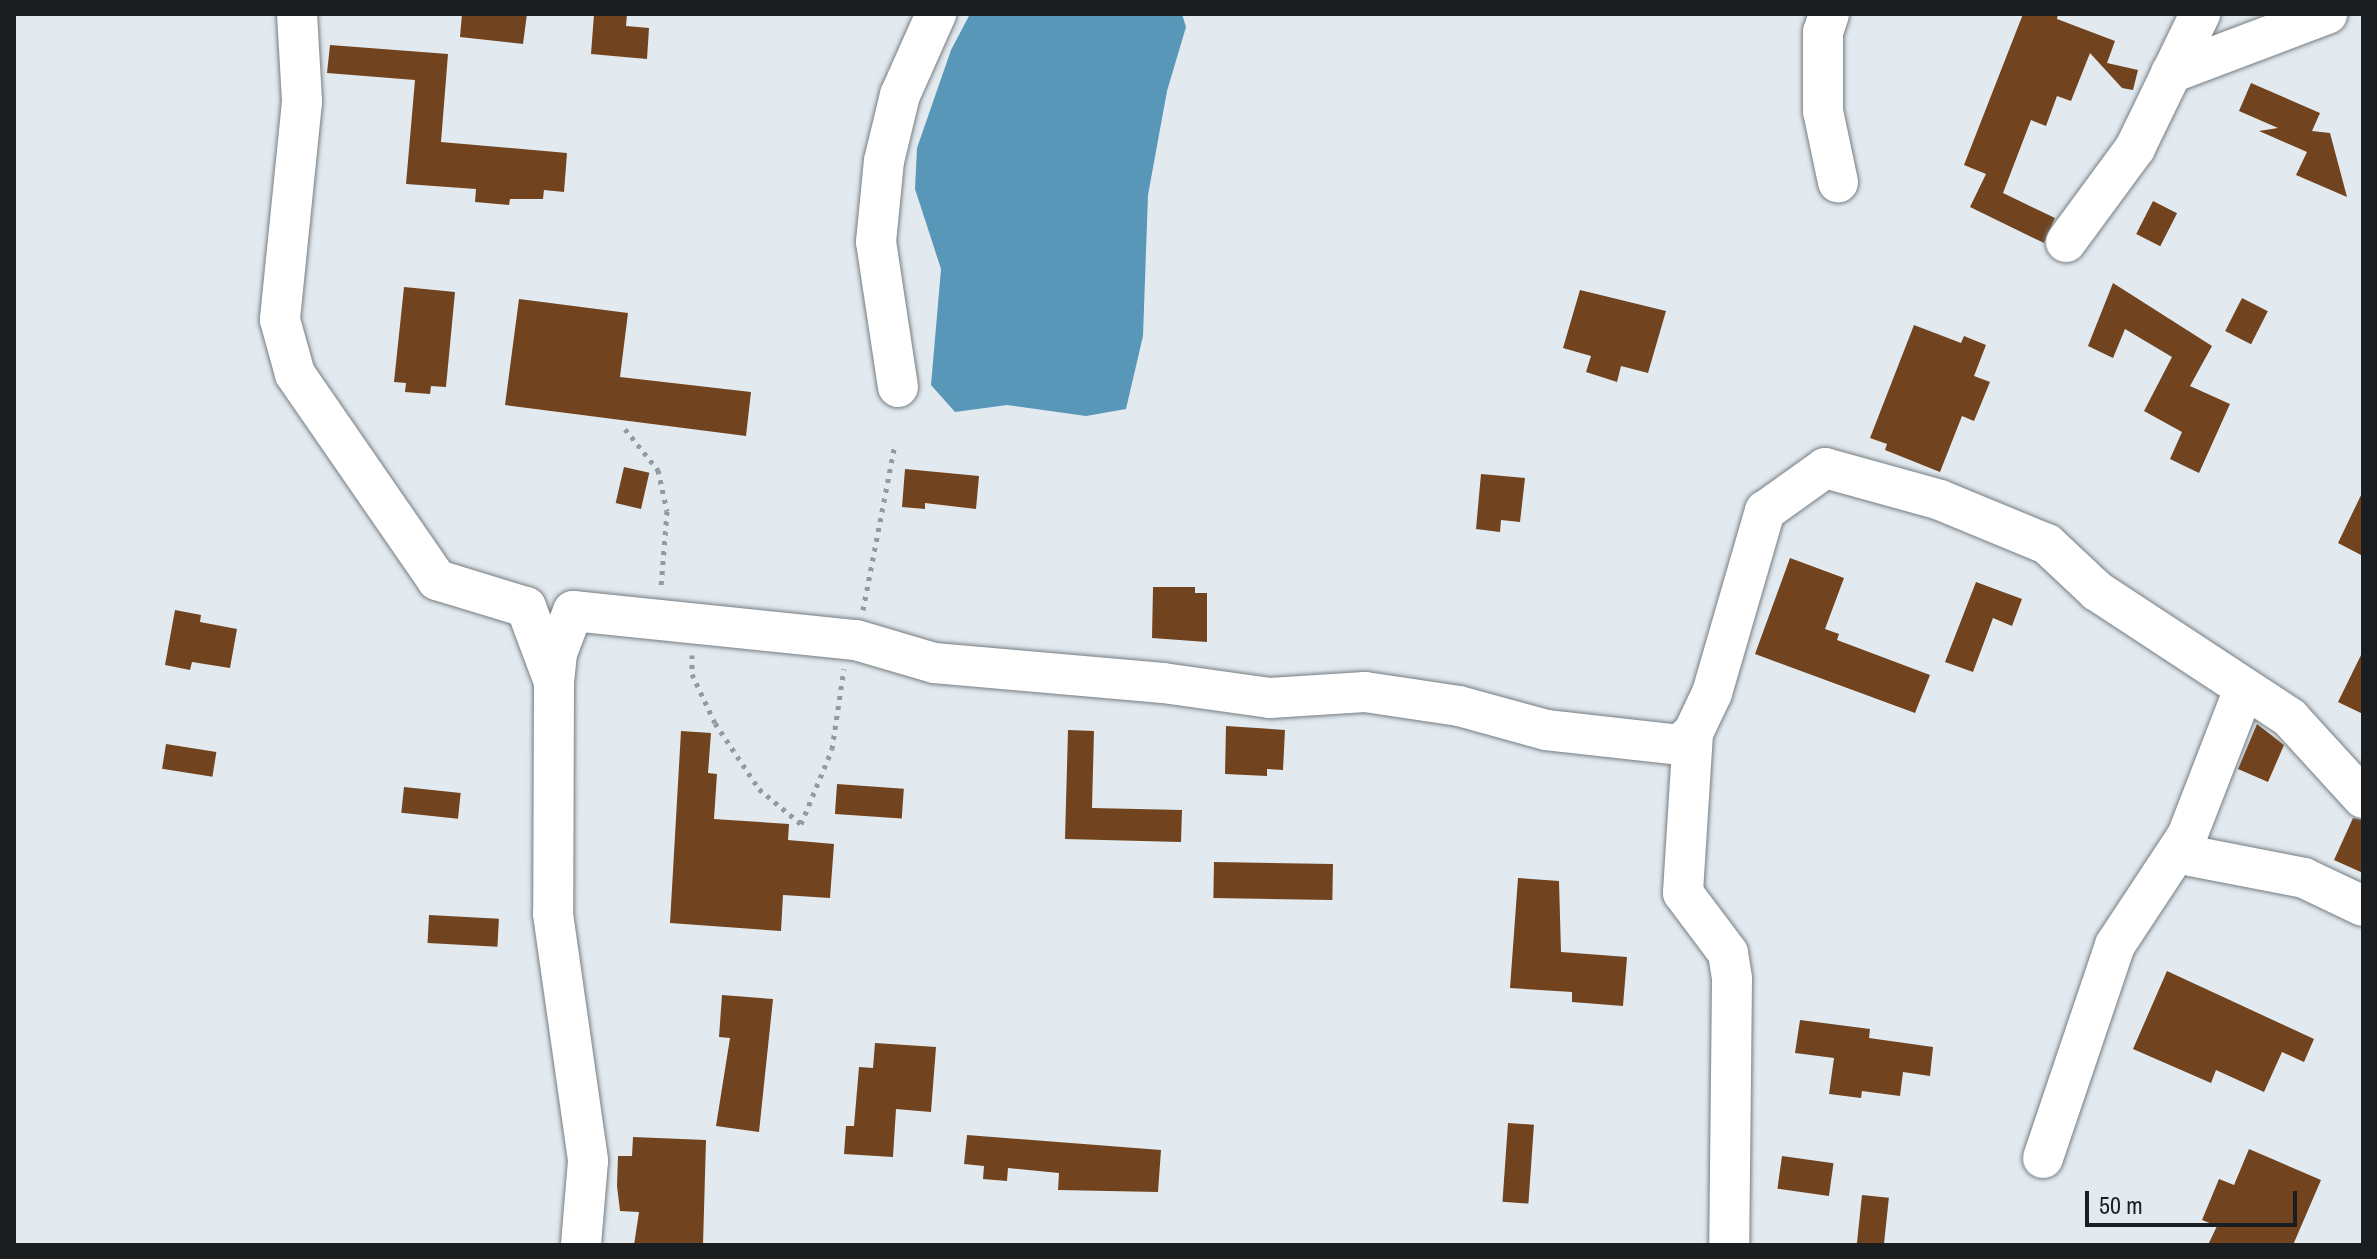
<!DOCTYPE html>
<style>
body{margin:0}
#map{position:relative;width:2377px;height:1259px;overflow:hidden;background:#e2eaef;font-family:"Archivo Narrow",sans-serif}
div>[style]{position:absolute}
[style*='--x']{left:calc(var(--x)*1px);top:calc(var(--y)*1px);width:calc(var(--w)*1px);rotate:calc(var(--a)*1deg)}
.water>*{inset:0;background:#5997b8}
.building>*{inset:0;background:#71441f;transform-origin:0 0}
.path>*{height:5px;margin-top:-2.5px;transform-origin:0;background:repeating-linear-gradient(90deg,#949a9d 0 4px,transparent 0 10px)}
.roads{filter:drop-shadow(0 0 2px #767d82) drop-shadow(0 0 2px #767d82)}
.minor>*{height:40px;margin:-20px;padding:0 20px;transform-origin:20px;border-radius:20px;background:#fff}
span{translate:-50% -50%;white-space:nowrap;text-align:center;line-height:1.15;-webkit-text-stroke:8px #e2eaef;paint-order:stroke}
.frame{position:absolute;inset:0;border:16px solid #1b1e20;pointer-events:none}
.scale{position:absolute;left:2085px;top:1191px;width:212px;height:36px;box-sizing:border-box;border:4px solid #1b1e20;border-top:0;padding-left:10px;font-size:24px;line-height:28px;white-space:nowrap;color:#1b1e20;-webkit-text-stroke:6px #e2eaef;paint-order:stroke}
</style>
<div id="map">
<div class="water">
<i style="clip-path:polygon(970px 14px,1182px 14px,1186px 27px,1167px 91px,1148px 195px,1143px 336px,1126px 409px,1086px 416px,1007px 405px,955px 412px,931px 385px,941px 269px,915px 189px,917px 148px,951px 50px)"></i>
</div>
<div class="building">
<i style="clip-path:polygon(462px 14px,527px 14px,523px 44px,460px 37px)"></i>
<i style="clip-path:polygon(594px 14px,627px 14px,626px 26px,649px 28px,647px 59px,591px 54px)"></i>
<i style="clip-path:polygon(2023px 14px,2058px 14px,2057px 19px,2115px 41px,2107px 63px,2138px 70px,2133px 90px,2122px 88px,2090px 53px,2071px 101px,2057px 96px,2046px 126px,2031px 120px,2003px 193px,2055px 218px,2044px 243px,1970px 207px,1986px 174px,1964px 165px)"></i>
<i style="clip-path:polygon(330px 45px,448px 54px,441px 142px,567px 153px,564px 192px,544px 190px,543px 199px,510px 199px,509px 205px,475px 202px,476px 189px,406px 184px,415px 80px,327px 73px)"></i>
<i style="clip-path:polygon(2251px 83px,2320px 113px,2312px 131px,2330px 133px,2347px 197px,2296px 175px,2307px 152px,2259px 131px,2278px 128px,2239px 111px)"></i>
<i style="left:2153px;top:201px;width:27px;height:37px;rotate:27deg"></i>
<i style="clip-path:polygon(2113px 283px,2212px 346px,2190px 386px,2230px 404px,2199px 473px,2170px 459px,2182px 432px,2144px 411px,2172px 357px,2125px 329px,2113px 358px,2088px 346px)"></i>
<i style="clip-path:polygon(404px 287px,455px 292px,446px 387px,431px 386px,430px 394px,405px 392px,406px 383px,394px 382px)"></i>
<i style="clip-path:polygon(1580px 290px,1666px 311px,1648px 373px,1621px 366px,1617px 382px,1586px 372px,1591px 356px,1563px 348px)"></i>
<i style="left:2242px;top:298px;width:29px;height:37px;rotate:27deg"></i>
<i style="clip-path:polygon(519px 299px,628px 313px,620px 377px,751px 392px,746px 436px,505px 405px)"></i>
<i style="clip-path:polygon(1914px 325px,1961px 343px,1964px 336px,1986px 345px,1974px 376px,1990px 382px,1974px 421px,1962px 416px,1940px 472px,1885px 450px,1887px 444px,1870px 438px)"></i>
<i style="left:624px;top:467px;width:26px;height:37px;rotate:13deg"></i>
<i style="clip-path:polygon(905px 469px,979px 476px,976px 509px,925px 503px,925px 509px,902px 507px)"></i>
<i style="clip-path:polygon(1481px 474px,1525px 478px,1520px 522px,1501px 520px,1500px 532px,1476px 529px)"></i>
<i style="clip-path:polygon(2363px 491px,2363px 556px,2338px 543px)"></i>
<i style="clip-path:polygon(1790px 558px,1844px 578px,1825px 629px,1839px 634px,1837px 640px,1930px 675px,1915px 713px,1755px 654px)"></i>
<i style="clip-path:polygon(1976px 582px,2022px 599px,2012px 626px,1993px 618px,1973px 672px,1945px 662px)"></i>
<i style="clip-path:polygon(1153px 587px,1195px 587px,1195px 593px,1207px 593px,1207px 642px,1152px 638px)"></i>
<i style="clip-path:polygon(175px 610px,201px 615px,200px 622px,237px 629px,230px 668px,192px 662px,190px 670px,165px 665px)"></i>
<i style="clip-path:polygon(2363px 651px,2363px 714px,2338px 702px)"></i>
<i style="clip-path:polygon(2257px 724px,2284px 745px,2268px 782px,2238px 769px)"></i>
<i style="clip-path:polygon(1226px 726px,1285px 730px,1283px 770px,1267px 769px,1267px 776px,1225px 774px)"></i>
<i style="clip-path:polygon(1068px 730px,1094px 731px,1092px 808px,1182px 810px,1181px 842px,1065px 839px)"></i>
<i style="clip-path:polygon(681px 731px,711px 733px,708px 773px,717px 774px,714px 819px,789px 824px,788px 840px,834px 844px,830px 898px,783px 895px,781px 931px,670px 923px)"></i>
<i style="left:166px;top:744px;width:51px;height:25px;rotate:9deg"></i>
<i style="left:837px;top:784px;width:67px;height:30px;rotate:4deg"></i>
<i style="left:404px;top:787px;width:57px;height:26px;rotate:6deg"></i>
<i style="clip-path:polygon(2353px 818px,2363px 820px,2363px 873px,2334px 860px)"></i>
<i style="left:1214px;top:862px;width:119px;height:36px;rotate:1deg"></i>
<i style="clip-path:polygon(1518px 878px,1559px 881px,1561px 952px,1627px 957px,1623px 1006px,1572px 1002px,1572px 992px,1510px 988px)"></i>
<i style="left:429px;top:915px;width:70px;height:28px;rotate:3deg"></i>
<i style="clip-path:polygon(2167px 971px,2314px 1039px,2304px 1062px,2282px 1052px,2264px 1092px,2216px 1070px,2211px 1083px,2133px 1049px)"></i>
<i style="clip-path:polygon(722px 995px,773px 999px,759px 1132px,716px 1126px,730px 1038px,719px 1037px)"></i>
<i style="clip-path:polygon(1800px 1020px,1870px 1029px,1869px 1038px,1933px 1047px,1930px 1076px,1903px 1072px,1900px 1096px,1862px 1091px,1861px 1098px,1829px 1094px,1834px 1058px,1795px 1053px)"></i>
<i style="clip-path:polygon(875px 1043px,936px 1047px,931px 1112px,896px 1109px,893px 1157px,844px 1154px,846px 1126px,854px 1126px,859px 1067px,873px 1068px)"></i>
<i style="left:1508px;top:1123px;width:26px;height:79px;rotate:4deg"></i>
<i style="clip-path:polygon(967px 1135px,1161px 1150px,1158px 1192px,1058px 1190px,1059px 1173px,1008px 1168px,1007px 1181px,983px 1179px,984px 1166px,964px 1164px)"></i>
<i style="clip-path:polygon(633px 1137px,706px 1140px,703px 1245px,634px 1245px,639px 1212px,620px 1211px,617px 1186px,618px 1156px,632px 1156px)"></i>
<i style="clip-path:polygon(2249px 1149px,2321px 1180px,2293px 1245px,2208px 1245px,2217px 1226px,2202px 1220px,2219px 1179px,2234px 1185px)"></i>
<i style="left:1782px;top:1156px;width:52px;height:33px;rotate:8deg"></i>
<i style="left:1862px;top:1195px;width:27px;height:50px;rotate:6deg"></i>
</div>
<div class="path">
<i style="--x:625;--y:429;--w:53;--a:51.2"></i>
<i style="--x:658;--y:470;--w:42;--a:77.6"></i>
<i style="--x:667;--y:511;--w:76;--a:94.5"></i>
<i style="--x:863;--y:610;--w:169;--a:-79.1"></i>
<i style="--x:692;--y:655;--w:19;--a:90"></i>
<i style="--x:692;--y:674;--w:54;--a:64.9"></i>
<i style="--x:715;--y:723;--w:79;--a:56.3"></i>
<i style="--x:759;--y:789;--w:55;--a:39.8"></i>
<i style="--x:801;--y:824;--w:81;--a:-67.5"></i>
<i style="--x:832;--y:749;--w:81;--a:-81.5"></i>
</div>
<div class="roads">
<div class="minor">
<i style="--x:297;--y:14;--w:88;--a:86.7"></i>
<i style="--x:302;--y:102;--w:219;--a:95.8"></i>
<i style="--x:280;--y:320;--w:56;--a:74.5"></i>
<i style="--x:295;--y:374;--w:250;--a:55.4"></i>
<i style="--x:437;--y:580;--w:93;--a:16.9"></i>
<i style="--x:526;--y:607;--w:80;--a:69.5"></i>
<i style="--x:554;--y:682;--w:232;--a:90.2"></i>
<i style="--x:553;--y:914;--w:249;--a:81.9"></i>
<i style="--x:588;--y:1161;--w:84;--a:94.8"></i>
<i style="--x:1829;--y:14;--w:19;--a:108"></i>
<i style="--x:1823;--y:32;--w:79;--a:90"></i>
<i style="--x:1823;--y:111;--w:73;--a:78.1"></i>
<i style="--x:2171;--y:73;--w:167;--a:-20.7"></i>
<i style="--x:2066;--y:242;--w:117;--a:-53.7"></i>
<i style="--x:2135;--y:148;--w:149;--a:-64.1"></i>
<i style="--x:898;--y:387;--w:147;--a:-98.6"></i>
<i style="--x:876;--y:242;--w:81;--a:-84.4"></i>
<i style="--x:884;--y:161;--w:68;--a:-76.4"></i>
<i style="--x:900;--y:95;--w:89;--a:-66"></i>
<i style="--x:554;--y:682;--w:29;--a:-84"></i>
<i style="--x:557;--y:653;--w:45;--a:-69.1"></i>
<i style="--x:573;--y:611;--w:284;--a:5.9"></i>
<i style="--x:856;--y:640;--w:81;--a:16.4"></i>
<i style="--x:934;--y:663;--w:230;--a:5"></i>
<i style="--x:1163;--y:683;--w:108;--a:8"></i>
<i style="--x:1270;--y:698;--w:95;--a:-3.6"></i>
<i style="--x:1365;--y:692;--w:95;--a:8.5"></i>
<i style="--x:1459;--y:706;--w:90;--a:15.4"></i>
<i style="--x:1546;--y:730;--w:134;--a:6.4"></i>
<i style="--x:1679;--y:745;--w:18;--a:-41"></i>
<i style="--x:1693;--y:733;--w:44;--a:-64.6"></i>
<i style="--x:1712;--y:693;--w:190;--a:-73.8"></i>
<i style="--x:1765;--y:511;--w:74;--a:-35.6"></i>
<i style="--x:1825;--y:468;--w:119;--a:15.5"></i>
<i style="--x:1940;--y:500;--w:116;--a:22.4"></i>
<i style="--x:2047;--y:544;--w:69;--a:43.2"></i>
<i style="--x:2097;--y:591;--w:231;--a:33.3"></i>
<i style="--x:2290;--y:718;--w:108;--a:47.6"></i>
<i style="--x:1693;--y:733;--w:160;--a:93.6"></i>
<i style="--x:1683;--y:893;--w:75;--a:53.1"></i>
<i style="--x:1728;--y:953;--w:26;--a:81"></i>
<i style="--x:1732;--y:979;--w:266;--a:90.6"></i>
<i style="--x:2191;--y:856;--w:115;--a:11"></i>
<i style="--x:2304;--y:878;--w:65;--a:25.4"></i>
<i style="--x:2043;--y:1158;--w:225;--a:-71.3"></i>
<i style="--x:2115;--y:945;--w:131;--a:-56.6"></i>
<i style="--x:2187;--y:836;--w:158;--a:-68.8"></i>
</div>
</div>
<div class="frame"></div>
<div class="scale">50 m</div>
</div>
